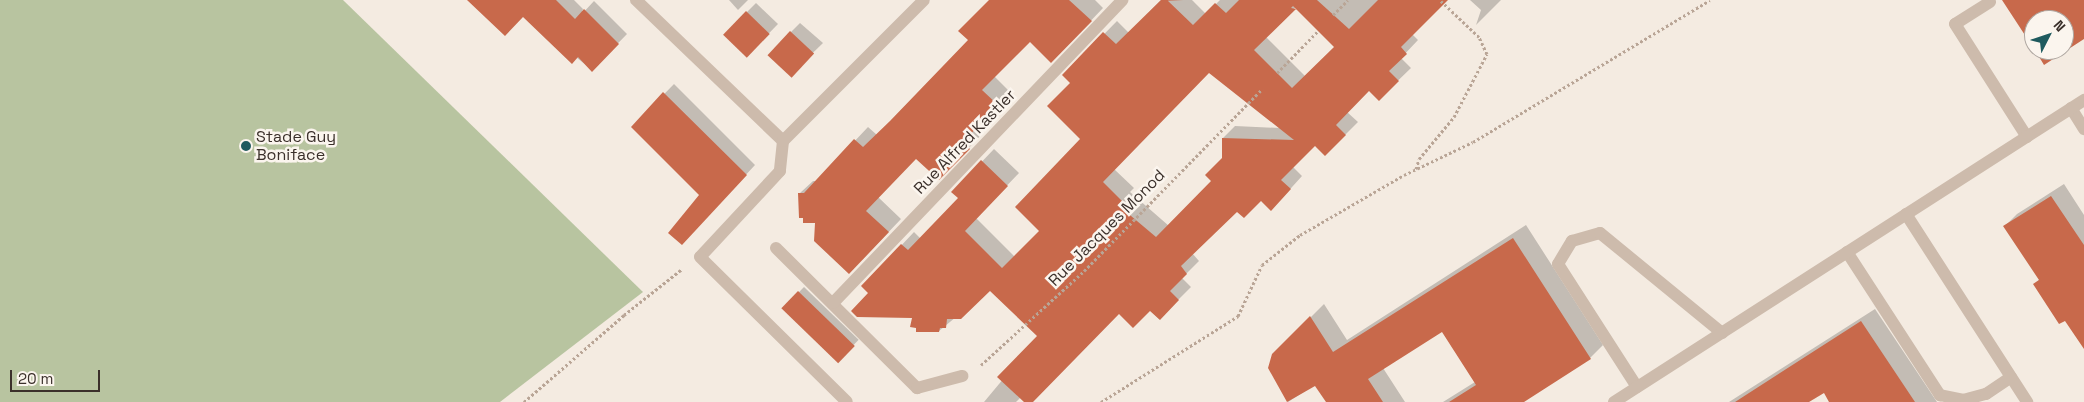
<!DOCTYPE html>
<style>
body{margin:0}
#map{position:relative;width:2084px;height:402px;overflow:hidden;background:#f4ebe1;font-family:"Space Grotesk",sans-serif}
div>[style]{position:absolute}
[style*='--x']{left:calc(var(--x)*1px);top:calc(var(--y)*1px);width:calc(var(--w)*1px);rotate:calc(var(--a)*1deg)}
.green>*{inset:0;background:#b8c4a0}
.shadow>*{inset:0;background:#0003;transform-origin:0 0}
.building>*{inset:0;background:#c8694b;transform-origin:0 0}
.path>*{height:3px;margin-top:-1.5px;transform-origin:0;background:repeating-linear-gradient(90deg,#b9a596 0 2.5px,transparent 0 5px)}
.lane>*{height:12px;margin:-6px;padding:0 6px;transform-origin:6px;border-radius:6px;background:#cdbbac}
.street>*{height:12px;margin:-6px;padding:0 6px;transform-origin:6px;border-radius:6px;background:#cdbbac}
.dots>*{width:14px;height:14px;translate:-50% -50%;box-sizing:border-box;border:2px solid #fbf5ee;border-radius:50%}
span{translate:-50% -50%;white-space:nowrap;text-align:center;line-height:1.15;-webkit-text-stroke:5px #fbf5ee;paint-order:stroke}
.poi-label{font-size:16px;color:#3b302b}
.left{translate:0 -50%;text-align:left}
.street-label{font-size:16px;color:#3b302b}
.north{position:absolute;left:2024px;top:10px;width:50px;height:50px;box-sizing:border-box;background:#fbf5ee;border:1px solid #aea6a0;border-radius:50%;rotate:49deg;font-size:14px;font-weight:700;line-height:20px;text-align:center;color:#3b302b}
.north::after{content:'';display:block;margin:auto;width:18px;height:22px;background:#1f5a5e;clip-path:polygon(50% 0,100% 100%,50% 72%,0 100%)}
.scale{position:absolute;left:10px;top:370px;width:90px;height:22px;box-sizing:border-box;border:2px solid #3b302b;border-top:0;padding-left:6px;font-size:15px;line-height:18px;white-space:nowrap;color:#3b302b;-webkit-text-stroke:4px #fbf5ee;paint-order:stroke}
</style>
<div id="map">
<div class="green">
<i style="clip-path:polygon(0 0,343px 0,643px 292px,500px 402px,0 402px)"></i>
</div>
<div class="shadow">
<i style="clip-path:polygon(469px 0,574px 0,583px 9px,581px 15px,594px 1px,627px 34px,592px 70px,524px 15px)"></i>
<i style="clip-path:polygon(729px 0,748px 0,738px 10px)"></i>
<i style="clip-path:polygon(990px 0,1095px 0,1103px 8px,1064px 49px,1030px 40px,994px 76px,1010px 92px,975px 129px,981px 135px,952px 166px,917px 157px,878px 197px,901px 219px,862px 260px,816px 222px,800px 193px,813px 181px,817px 181px,868px 127px,877px 135px,969px 40px)"></i>
<i style="clip-path:polygon(evenodd,1161px 0,1192px 0,1206px 14px,1220px 0,1446px 0,1412px 34px,1418px 40px,1401px 58px,1411px 68px,1379px 99px,1369px 90px,1347px 112px,1358px 122px,1325px 155px,1315px 145px,1293px 167px,1302px 176px,1283px 197px,1261px 199px,1237px 210px,1192px 253px,1199px 261px,1182px 278px,1191px 287px,1159px 319px,1150px 310px,1119px 312px,1031px 402px,1021px 397px,1016px 402px,984px 402px,1039px 336px,990px 289px,939px 331px,863px 286px,914px 232px,921px 239px,960px 198px,953px 192px,994px 149px,1019px 173px,976px 218px,1015px 257px,1040px 231px,1082px 139px,1071px 83px,1064px 75px,1117px 21px,1129px 33px,1161px 0,1296px 7px,1335px 47px,1305px 76px,1266px 37px,1296px 7px,1161px 0,1209px 72px,1280px 128px,1235px 126px,1223px 138px,1223px 158px,1213px 181px,1169px 226px,1130px 192px,1134px 188px,1114px 169px,1209px 72px)"></i>
<i style="clip-path:polygon(1470px 0,1501px 0,1476px 25px,1481px 10px)"></i>
<i style="clip-path:polygon(756px 3px,778px 24px,746px 57px,747px 12px)"></i>
<i style="clip-path:polygon(800px 23px,823px 43px,790px 75px,791px 32px)"></i>
<i style="clip-path:polygon(674px 84px,755px 165px,691px 234px,701px 195px,632px 127px)"></i>
<i style="clip-path:polygon(2064px 184px,2084px 215px,2084px 335px,2065px 319px,2034px 284px,2040px 279px,2005px 226px,2017px 214px)"></i>
<i style="clip-path:polygon(1526px 225px,1603px 345px,1590px 358px,1521px 402px,1443px 402px,1475px 382px,1442px 331px,1383px 368px,1405px 402px,1327px 402px,1316px 384px,1288px 402px,1269px 368px,1273px 355px,1324px 304px,1347px 340px)"></i>
<i style="left:804px;top:287px;width:76px;height:30px;rotate:44deg"></i>
<i style="clip-path:polygon(1875px 309px,1937px 402px,1831px 402px,1824px 391px,1807px 402px,1729px 402px)"></i>
</div>
<div class="building">
<i style="clip-path:polygon(467px 0,556px 0,575px 19px,584px 9px,619px 44px,592px 72px,578px 57px,572px 64px,523px 17px,505px 36px)"></i>
<i style="clip-path:polygon(989px 0,1069px 0,1092px 21px,1051px 63px,1030px 42px,982px 90px,998px 105px,963px 142px,970px 149px,939px 180px,916px 159px,866px 211px,889px 232px,849px 274px,814px 241px,815px 223px,803px 223px,803px 218px,799px 218px,798px 193px,804px 193px,854px 139px,863px 147px,890px 121px,968px 40px,958px 31px)"></i>
<i style="clip-path:polygon(evenodd,1161px 0,1167px 0,1193px 25px,1215px 3px,1226px 13px,1239px 0,1317px 0,1349px 29px,1378px 0,1448px 0,1401px 47px,1407px 54px,1389px 71px,1399px 81px,1379px 101px,1369px 91px,1336px 125px,1346px 135px,1325px 156px,1315px 146px,1281px 180px,1291px 189px,1271px 211px,1261px 201px,1244px 218px,1237px 212px,1181px 266px,1187px 274px,1170px 291px,1179px 300px,1160px 320px,1150px 311px,1133px 328px,1119px 314px,1033px 402px,1024px 402px,997px 377px,1037px 336px,990px 291px,961px 319px,947px 319px,946px 328px,940px 328px,939px 332px,916px 332px,916px 328px,910px 327px,912px 318px,857px 317px,851px 311px,868px 293px,861px 286px,901px 244px,908px 250px,958px 198px,951px 192px,981px 160px,1008px 186px,965px 231px,1002px 268px,1039px 231px,1015px 207px,1080px 139px,1047px 106px,1070px 83px,1062px 75px,1103px 32px,1116px 44px,1161px 0,1293px 6px,1334px 47px,1292px 88px,1254px 50px,1296px 9px,1291px 8px,1293px 6px,1161px 0,1209px 73px,1294px 140px,1222px 138px,1222px 158px,1205px 175px,1211px 181px,1156px 237px,1118px 205px,1122px 201px,1103px 182px,1209px 73px)"></i>
<i style="clip-path:polygon(2002px 0,2084px 0,2084px 39px,2044px 65px,2035px 50px,2064px 50px,2064px 20px,2034px 20px,2034px 49px)"></i>
<i style="left:746px;top:11px;width:33px;height:33px;rotate:44deg"></i>
<i style="left:790px;top:31px;width:33px;height:33px;rotate:43deg"></i>
<i style="clip-path:polygon(663px 92px,747px 175px,682px 245px,668px 233px,699px 195px,631px 127px)"></i>
<i style="clip-path:polygon(2051px 196px,2084px 245px,2084px 349px,2065px 321px,2059px 324px,2033px 284px,2039px 280px,2003px 226px)"></i>
<i style="clip-path:polygon(1513px 238px,1591px 359px,1524px 402px,1449px 402px,1476px 385px,1442px 332px,1368px 379px,1383px 402px,1326px 402px,1315px 386px,1287px 402px,1268px 368px,1272px 354px,1310px 316px,1333px 352px)"></i>
<i style="left:798px;top:291px;width:79px;height:24px;rotate:44deg"></i>
<i style="clip-path:polygon(1861px 321px,1915px 402px,1829px 402px,1824px 393px,1809px 402px,1735px 402px)"></i>
</div>
<div class="path">
<i style="--x:1333;--y:15;--w:21;--a:-45"></i>
<i style="--x:1277;--y:73;--w:59;--a:-45.7"></i>
<i style="--x:1416;--y:169;--w:10;--a:-73"></i>
<i style="--x:1419;--y:159;--w:55;--a:-50.2"></i>
<i style="--x:1454;--y:117;--w:71;--a:-62.4"></i>
<i style="--x:1487;--y:54;--w:19;--a:-115"></i>
<i style="--x:1479;--y:37;--w:54;--a:-136.5"></i>
<i style="--x:981;--y:365;--w:139;--a:-42.4"></i>
<i style="--x:1084;--y:271;--w:255;--a:-45.6"></i>
<i style="--x:524;--y:402;--w:133;--a:-41"></i>
<i style="--x:624;--y:315;--w:74;--a:-38.4"></i>
<i style="--x:1101;--y:402;--w:162;--a:-32.1"></i>
<i style="--x:1238;--y:316;--w:56;--a:-64.8"></i>
<i style="--x:1262;--y:265;--w:48;--a:-38.3"></i>
<i style="--x:1300;--y:235;--w:120;--a:-30"></i>
<i style="--x:1404;--y:175;--w:76;--a:-25.6"></i>
<i style="--x:1473;--y:142;--w:276;--a:-30.9"></i>
</div>
<div class="lane">
<i style="--x:1990;--y:2;--w:41;--a:147.8"></i>
<i style="--x:1955;--y:24;--w:134;--a:57.5"></i>
<i style="--x:2071;--y:108;--w:25;--a:58"></i>
<i style="--x:1906;--y:214;--w:224;--a:57.2"></i>
<i style="--x:1847;--y:252;--w:171;--a:57"></i>
<i style="--x:1940;--y:395;--w:24;--a:12"></i>
<i style="--x:1963;--y:400;--w:24;--a:-15"></i>
<i style="--x:1986;--y:394;--w:30;--a:-34"></i>
<i style="--x:1637;--y:387;--w:146;--a:-122.7"></i>
<i style="--x:1558;--y:264;--w:27;--a:-59"></i>
<i style="--x:1572;--y:241;--w:29;--a:-16"></i>
<i style="--x:1600;--y:233;--w:158;--a:39.3"></i>
<i style="--x:1614;--y:402;--w:559;--a:-32.72"></i>
</div>
<div class="street">
<i style="--x:636;--y:0;--w:204;--a:43.8"></i>
<i style="--x:783;--y:141;--w:30;--a:96"></i>
<i style="--x:780;--y:171;--w:117;--a:132.9"></i>
<i style="--x:700;--y:257;--w:206;--a:44.6"></i>
<i style="--x:783;--y:141;--w:199;--a:-45"></i>
<i style="--x:776;--y:248;--w:199;--a:44.8"></i>
<i style="--x:917;--y:388;--w:47;--a:-14.9"></i>
<i style="--x:833;--y:303;--w:419;--a:-46.3"></i>
</div>
<div class="dots">
<i style="left:246px;top:146px;background:#1f5a5e"></i>
</div>
<div class="poi-label">
<span class="left" style="left:256px;top:146px">Stade Guy<br>Boniface</span>
</div>
<div class="street-label">
<span style="left:965px;top:142px;rotate:-46deg">Rue Alfred Kastler</span>
<span style="left:1107px;top:228px;rotate:-45deg">Rue Jacques Monod</span>
</div>
<div class="north">N</div>
<div class="scale">20 m</div>
</div>
